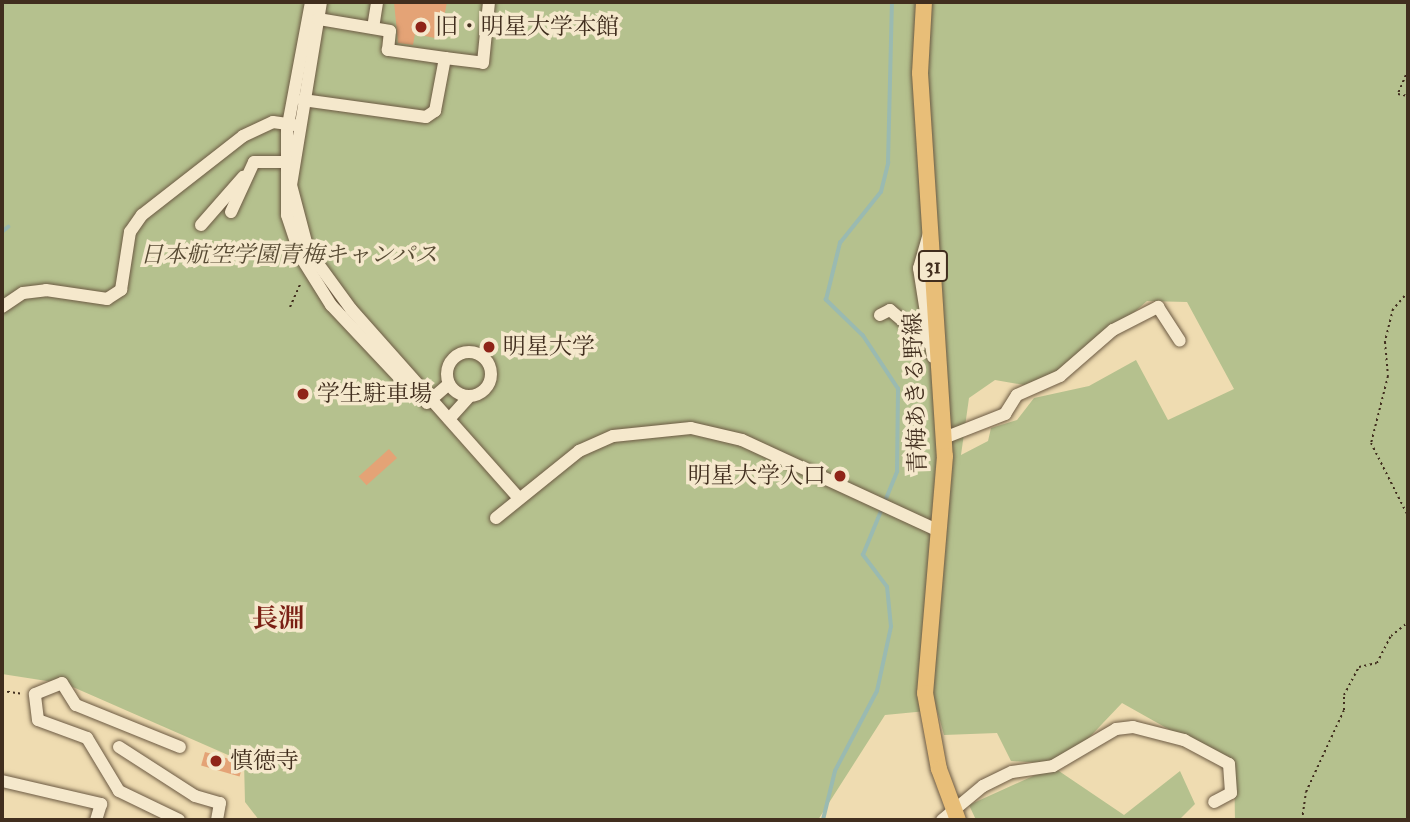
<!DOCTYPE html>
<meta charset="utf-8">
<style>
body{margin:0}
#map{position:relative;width:1410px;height:822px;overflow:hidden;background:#efdcb1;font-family:"IM FELL French Canon","Noto Serif JP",serif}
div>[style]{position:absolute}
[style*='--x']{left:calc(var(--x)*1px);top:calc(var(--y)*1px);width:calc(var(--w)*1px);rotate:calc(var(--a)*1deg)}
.green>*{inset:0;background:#b5c18e}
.stream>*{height:3.5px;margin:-1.75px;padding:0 1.75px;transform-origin:1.75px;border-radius:1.75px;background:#9abab1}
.building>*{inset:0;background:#e4a376;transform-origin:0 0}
.path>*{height:2px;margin-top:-1px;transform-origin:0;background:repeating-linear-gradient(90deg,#412e1e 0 2px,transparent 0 5.5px)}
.roads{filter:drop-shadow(0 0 2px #6c5a43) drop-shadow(0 0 2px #6c5a43)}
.minor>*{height:12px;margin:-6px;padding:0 6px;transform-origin:6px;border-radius:6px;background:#f5e8cc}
.minor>.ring{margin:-6px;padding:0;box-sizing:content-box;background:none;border:12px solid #f5e8cc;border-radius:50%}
.major>*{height:16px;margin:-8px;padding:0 8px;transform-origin:8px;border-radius:8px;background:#e8be78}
.dots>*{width:19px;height:19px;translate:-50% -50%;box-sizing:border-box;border:4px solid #f5e8cc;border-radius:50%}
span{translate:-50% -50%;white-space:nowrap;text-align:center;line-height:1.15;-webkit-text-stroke:7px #f5e8cc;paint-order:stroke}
.shield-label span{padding:2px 5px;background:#f5e8cc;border:2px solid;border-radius:5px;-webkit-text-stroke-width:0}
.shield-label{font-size:21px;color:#412e1e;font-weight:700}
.poi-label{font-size:23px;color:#412e1e}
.left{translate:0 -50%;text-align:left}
.right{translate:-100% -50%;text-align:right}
.park-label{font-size:23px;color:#584b34;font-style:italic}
.street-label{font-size:23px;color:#412e1e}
.quarter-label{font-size:26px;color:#7a1f14;font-weight:700}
.frame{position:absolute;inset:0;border:4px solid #412e1e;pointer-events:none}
</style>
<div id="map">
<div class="green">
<i style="clip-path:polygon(evenodd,2px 2px,1408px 2px,1408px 820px,1235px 820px,1234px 766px,1122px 703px,1064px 764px,1011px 761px,997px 733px,944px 735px,937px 710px,885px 715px,818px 820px,259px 820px,245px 802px,244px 762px,66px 684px,2px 674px,2px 2px,1147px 301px,1187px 302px,1234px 389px,1168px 420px,1136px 360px,1089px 386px,1034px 398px,1017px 420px,991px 428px,988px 441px,961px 455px,969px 398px,995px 380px,1024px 385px,1073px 366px,1147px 301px)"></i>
<i style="clip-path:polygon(1053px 767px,1124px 815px,1180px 771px,1195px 804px,1179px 820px,976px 820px,969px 805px)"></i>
</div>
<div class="stream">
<i style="--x:2;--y:232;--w:8;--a:-40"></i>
<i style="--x:823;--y:820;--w:50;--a:-76.2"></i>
<i style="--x:835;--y:771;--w:90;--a:-62.3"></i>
<i style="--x:877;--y:691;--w:66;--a:-77.7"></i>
<i style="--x:891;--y:627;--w:40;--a:-95.7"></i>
<i style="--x:887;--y:587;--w:40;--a:-127"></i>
<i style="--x:863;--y:555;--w:90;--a:-67.7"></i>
<i style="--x:897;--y:472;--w:83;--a:-89.3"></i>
<i style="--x:898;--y:389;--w:64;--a:-123.4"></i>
<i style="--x:863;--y:336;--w:52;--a:-135.8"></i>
<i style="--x:826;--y:300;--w:59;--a:-76.2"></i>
<i style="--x:840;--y:243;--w:65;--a:-51.2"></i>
<i style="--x:881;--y:192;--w:30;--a:-76"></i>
<i style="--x:888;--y:163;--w:161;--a:-88.6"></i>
</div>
<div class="building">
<i style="clip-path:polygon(394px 2px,447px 2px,440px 39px,415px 34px,413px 45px,398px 43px)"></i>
<i style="left:389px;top:449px;width:12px;height:41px;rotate:48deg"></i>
<i style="left:205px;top:752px;width:40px;height:14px;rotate:16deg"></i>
</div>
<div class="path">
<i style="--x:1408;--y:70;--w:26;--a:113"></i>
<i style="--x:1398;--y:94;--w:10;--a:11"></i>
<i style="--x:1408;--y:292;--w:23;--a:131"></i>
<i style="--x:1393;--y:309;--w:34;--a:104"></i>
<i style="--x:1385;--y:342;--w:34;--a:85"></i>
<i style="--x:1388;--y:376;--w:69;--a:104.2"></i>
<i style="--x:1371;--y:443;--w:82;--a:63.1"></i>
<i style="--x:290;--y:307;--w:27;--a:-66"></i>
<i style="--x:2;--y:691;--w:22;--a:8"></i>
<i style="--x:1302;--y:820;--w:28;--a:-82"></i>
<i style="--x:1306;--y:792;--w:90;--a:-65.1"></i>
<i style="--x:1344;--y:710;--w:15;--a:-90"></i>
<i style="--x:1344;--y:695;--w:32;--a:-62"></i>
<i style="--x:1359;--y:667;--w:18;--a:-13"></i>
<i style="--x:1377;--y:663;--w:30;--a:-63"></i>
<i style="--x:1391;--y:636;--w:22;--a:-39"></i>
</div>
<div class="roads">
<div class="minor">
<i style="--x:311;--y:2;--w:130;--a:100.6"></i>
<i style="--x:287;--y:130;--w:85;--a:90"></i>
<i style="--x:287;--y:215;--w:44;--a:71.6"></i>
<i style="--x:301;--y:257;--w:57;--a:58"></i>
<i style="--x:331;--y:305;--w:117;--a:46.7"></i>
<i style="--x:321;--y:2;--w:185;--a:99.3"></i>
<i style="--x:291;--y:185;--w:67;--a:75.3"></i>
<i style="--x:308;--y:250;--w:73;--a:53.9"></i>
<i style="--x:351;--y:309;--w:250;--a:48.4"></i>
<i style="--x:373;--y:28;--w:26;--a:-81"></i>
<i style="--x:445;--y:58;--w:38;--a:7"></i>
<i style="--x:483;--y:63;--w:61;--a:-84.4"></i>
<i style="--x:303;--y:100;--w:124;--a:7.9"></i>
<i style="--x:426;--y:117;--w:11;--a:-34"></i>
<i style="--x:435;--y:111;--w:54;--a:-79.3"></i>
<i style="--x:445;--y:58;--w:58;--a:-172"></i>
<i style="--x:388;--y:50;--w:19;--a:-84"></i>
<i style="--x:390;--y:31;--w:73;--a:-170.5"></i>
<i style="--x:231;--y:212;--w:55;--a:-65.3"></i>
<i style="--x:254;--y:162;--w:35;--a:0"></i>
<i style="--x:201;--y:225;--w:64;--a:-48.8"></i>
<i style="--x:930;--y:230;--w:40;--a:106"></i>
<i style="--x:919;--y:268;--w:90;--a:81.1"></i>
<i style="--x:2;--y:307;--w:25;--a:-34"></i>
<i style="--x:23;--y:293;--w:23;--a:-7"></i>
<i style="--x:46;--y:290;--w:62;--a:8.4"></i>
<i style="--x:107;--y:299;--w:17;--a:-33"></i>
<i style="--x:121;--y:290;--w:59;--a:-81.2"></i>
<i style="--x:130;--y:232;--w:21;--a:-55"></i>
<i style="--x:142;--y:215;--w:128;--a:-38"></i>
<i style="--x:243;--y:136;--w:33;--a:-25"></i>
<i style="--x:273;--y:122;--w:21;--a:8"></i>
<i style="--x:880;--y:315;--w:11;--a:-27"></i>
<i style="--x:890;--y:310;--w:52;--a:40.4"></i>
<i class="ring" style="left:447px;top:352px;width:32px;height:32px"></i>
<i style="--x:427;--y:403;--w:29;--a:-41"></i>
<i style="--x:449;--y:419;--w:30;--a:-48"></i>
<i style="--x:944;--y:438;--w:66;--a:-21.5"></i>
<i style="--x:1005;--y:414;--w:22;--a:-58"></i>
<i style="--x:1017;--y:395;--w:47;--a:-23.8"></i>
<i style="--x:1060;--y:376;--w:70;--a:-41"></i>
<i style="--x:1113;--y:330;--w:51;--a:-27.1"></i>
<i style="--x:1158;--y:307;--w:40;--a:57.1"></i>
<i style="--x:496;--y:518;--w:107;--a:-38.9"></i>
<i style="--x:579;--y:451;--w:37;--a:-24"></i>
<i style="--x:613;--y:436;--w:78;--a:-5.9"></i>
<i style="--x:691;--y:428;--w:52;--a:13.2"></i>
<i style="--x:742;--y:440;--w:217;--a:24.8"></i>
<i style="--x:119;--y:747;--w:90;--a:32.8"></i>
<i style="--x:195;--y:796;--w:26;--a:16"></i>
<i style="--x:220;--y:803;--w:17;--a:100"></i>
<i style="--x:2;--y:781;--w:102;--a:13.1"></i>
<i style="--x:101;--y:804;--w:17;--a:107"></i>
<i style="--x:179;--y:820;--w:67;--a:-154.2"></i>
<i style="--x:119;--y:791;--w:62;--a:-121.1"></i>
<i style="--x:87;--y:738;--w:52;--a:-159.8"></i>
<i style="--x:38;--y:720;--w:26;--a:-97"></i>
<i style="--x:35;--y:694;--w:29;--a:-22"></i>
<i style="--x:62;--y:683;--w:26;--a:58"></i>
<i style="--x:76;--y:705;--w:112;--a:22"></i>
<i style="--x:942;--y:820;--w:53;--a:-39.7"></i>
<i style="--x:983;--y:786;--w:32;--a:-26"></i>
<i style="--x:1012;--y:772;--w:41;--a:-8.3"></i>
<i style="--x:1053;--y:766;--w:73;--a:-30.4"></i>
<i style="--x:1116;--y:729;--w:17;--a:-7"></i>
<i style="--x:1133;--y:727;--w:53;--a:14.3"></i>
<i style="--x:1184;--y:740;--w:51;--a:28.1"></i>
<i style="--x:1229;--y:764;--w:29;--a:86"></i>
<i style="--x:1231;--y:793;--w:19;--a:152"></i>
</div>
<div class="major">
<i style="--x:924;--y:2;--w:71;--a:93.2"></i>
<i style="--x:920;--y:73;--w:384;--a:86.3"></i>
<i style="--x:945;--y:456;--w:238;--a:94.8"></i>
<i style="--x:925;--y:693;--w:77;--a:79.6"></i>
<i style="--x:939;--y:769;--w:54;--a:69.6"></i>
</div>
</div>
<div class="dots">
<i style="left:421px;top:27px;background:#8f2418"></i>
<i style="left:489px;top:347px;background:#8f2418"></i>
<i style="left:303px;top:394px;background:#8f2418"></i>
<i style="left:840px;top:476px;background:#8f2418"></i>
<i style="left:216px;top:761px;background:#8f2418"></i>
</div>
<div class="shield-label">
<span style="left:933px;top:266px">31</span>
</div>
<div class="poi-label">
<span class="left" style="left:435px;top:27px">旧・明星大学本館</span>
<span class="left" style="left:503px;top:347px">明星大学</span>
<span class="left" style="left:317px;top:394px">学生駐車場</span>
<span class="right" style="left:826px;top:476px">明星大学入口</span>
<span class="left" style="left:230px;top:761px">慎徳寺</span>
</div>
<div class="park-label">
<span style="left:289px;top:255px">日本航空学園青梅キャンパス</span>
</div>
<div class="street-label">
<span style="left:916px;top:393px;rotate:-92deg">青梅あきる野線</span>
</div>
<div class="quarter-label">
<span style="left:278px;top:619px">長淵</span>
</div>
<div class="frame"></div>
</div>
